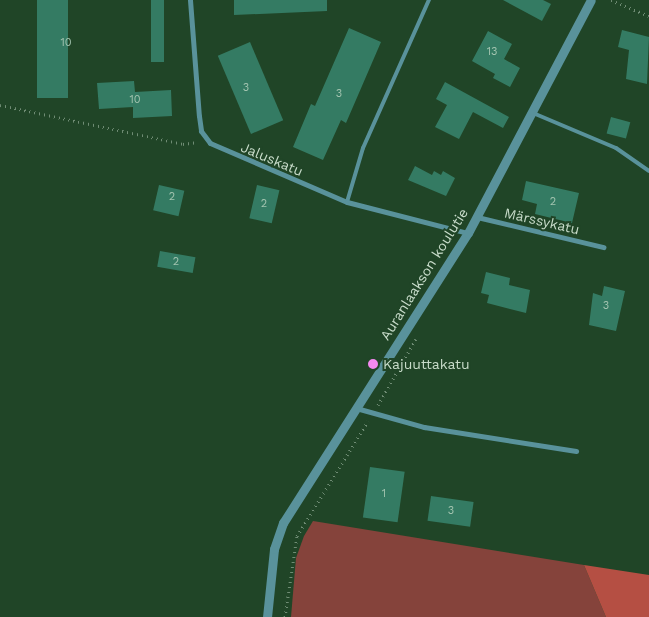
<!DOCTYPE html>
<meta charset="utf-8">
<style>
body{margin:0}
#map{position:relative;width:649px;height:617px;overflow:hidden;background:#204527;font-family:"Work Sans",sans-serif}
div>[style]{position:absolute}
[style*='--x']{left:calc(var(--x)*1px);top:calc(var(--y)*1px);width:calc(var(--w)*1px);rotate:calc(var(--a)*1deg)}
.green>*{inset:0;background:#85433b}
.forest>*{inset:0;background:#b54f43}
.building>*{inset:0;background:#347b63;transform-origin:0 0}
.path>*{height:3px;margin-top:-1.5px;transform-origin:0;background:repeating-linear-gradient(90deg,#6f8c74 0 1px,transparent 0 5px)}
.service>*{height:4px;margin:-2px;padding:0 2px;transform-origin:2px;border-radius:2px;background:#59929b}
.minor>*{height:5px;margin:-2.5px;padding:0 2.5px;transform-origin:2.5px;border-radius:2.5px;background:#59929b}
.tertiary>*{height:9px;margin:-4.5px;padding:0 4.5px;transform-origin:4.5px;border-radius:4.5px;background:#59929b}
.dots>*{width:14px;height:14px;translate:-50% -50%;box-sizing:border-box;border:2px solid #204527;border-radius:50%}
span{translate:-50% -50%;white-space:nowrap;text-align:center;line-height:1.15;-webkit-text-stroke:4px #204527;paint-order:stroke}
.number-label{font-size:11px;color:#a3c4b0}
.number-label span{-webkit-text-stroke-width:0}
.street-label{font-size:14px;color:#c8dcca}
.poi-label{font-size:14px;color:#c8dcca}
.left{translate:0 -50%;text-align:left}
</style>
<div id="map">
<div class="green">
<i style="clip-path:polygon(313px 521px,584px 565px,606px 617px,291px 617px,296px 558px,304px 536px)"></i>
</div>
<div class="forest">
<i style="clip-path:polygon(584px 565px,649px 575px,649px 617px,606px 617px)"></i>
</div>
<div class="building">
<i style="left:37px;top:0;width:31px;height:98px"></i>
<i style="left:151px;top:0;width:13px;height:62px"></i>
<i style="clip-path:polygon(234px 0,327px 0,327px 11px,234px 15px)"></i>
<i style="clip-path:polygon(503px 0,543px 0,551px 4px,542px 21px)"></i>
<i style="clip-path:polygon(349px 28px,381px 42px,346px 123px,341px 120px,323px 160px,293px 147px,311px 104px,315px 106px)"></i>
<i style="clip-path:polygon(622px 30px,649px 37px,647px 84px,626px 79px,629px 50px,618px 47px)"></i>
<i style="clip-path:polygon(488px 31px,512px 44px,504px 59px,520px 68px,510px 87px,493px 78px,495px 74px,472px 61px)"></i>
<i style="left:250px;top:42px;width:85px;height:35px;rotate:67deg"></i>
<i style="clip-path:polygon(134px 81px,135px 92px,171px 90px,172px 116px,133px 118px,133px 107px,99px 109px,97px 83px)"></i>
<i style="clip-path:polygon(445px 82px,509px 117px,503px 128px,473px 112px,459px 139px,435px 127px,447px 105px,436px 99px)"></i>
<i style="left:611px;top:117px;width:20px;height:17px;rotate:15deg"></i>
<i style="clip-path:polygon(415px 166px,432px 175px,434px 171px,441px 175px,443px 171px,455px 178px,446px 196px,408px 180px)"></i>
<i style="clip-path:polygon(526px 181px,579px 193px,572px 223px,535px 214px,537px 204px,522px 200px)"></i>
<i style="left:159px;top:185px;width:26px;height:26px;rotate:13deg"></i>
<i style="left:257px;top:185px;width:23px;height:34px;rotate:13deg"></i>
<i style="left:160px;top:251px;width:36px;height:16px;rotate:10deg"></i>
<i style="clip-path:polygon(486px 272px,510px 278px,509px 285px,530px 290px,526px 313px,487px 303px,489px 295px,481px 293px)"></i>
<i style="clip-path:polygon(604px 286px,625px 291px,616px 331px,589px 325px,593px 293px,602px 296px)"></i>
<i style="left:370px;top:467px;width:35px;height:51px;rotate:8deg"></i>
<i style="left:431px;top:496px;width:43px;height:25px;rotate:8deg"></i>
</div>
<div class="path">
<i style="--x:611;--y:0;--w:41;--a:22.8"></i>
<i style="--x:0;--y:105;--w:187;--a:12"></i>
<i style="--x:183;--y:144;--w:15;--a:-8"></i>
<i style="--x:378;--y:405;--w:76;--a:-60.1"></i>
<i style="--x:285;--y:617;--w:82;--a:-81.6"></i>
<i style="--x:297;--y:536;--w:135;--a:-58.3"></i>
</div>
<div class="service">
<i style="--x:533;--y:113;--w:90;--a:22.9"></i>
<i style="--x:616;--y:148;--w:40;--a:34.9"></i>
<i style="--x:347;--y:202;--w:56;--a:-73.5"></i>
<i style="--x:363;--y:148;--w:162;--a:-66"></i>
</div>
<div class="minor">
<i style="--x:190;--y:0;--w:116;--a:85.6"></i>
<i style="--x:199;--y:116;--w:15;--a:82"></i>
<i style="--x:201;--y:131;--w:15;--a:53"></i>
<i style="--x:210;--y:143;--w:149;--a:23.3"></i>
<i style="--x:347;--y:202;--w:125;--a:14.4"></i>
<i style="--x:477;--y:217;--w:130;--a:13.4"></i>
<i style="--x:356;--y:408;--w:71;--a:15.6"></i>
<i style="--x:424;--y:427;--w:154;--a:9"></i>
</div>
<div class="tertiary">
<i style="--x:267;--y:617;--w:68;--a:-84.1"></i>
<i style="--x:274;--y:549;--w:28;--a:-71"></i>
<i style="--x:283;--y:523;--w:344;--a:-57.5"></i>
<i style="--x:468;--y:233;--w:263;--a:-62.2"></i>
</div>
<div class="dots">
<i style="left:373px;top:364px;background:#f489f0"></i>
</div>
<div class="number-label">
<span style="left:66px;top:43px">10</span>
<span style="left:492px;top:52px">13</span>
<span style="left:246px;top:88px">3</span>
<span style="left:339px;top:94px">3</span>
<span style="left:135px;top:100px">10</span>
<span style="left:172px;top:197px">2</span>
<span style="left:553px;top:202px">2</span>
<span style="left:264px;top:204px">2</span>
<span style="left:176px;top:262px">2</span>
<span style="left:606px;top:306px">3</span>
<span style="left:384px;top:494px">1</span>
<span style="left:451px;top:511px">3</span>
</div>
<div class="street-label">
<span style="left:272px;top:159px;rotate:23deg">Jaluskatu</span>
<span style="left:542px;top:221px;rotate:13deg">Märssykatu</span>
<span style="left:424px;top:274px;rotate:-58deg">Auranlaakson koulutie</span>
</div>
<div class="poi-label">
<span class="left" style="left:383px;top:364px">Kajuuttakatu</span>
</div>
</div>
